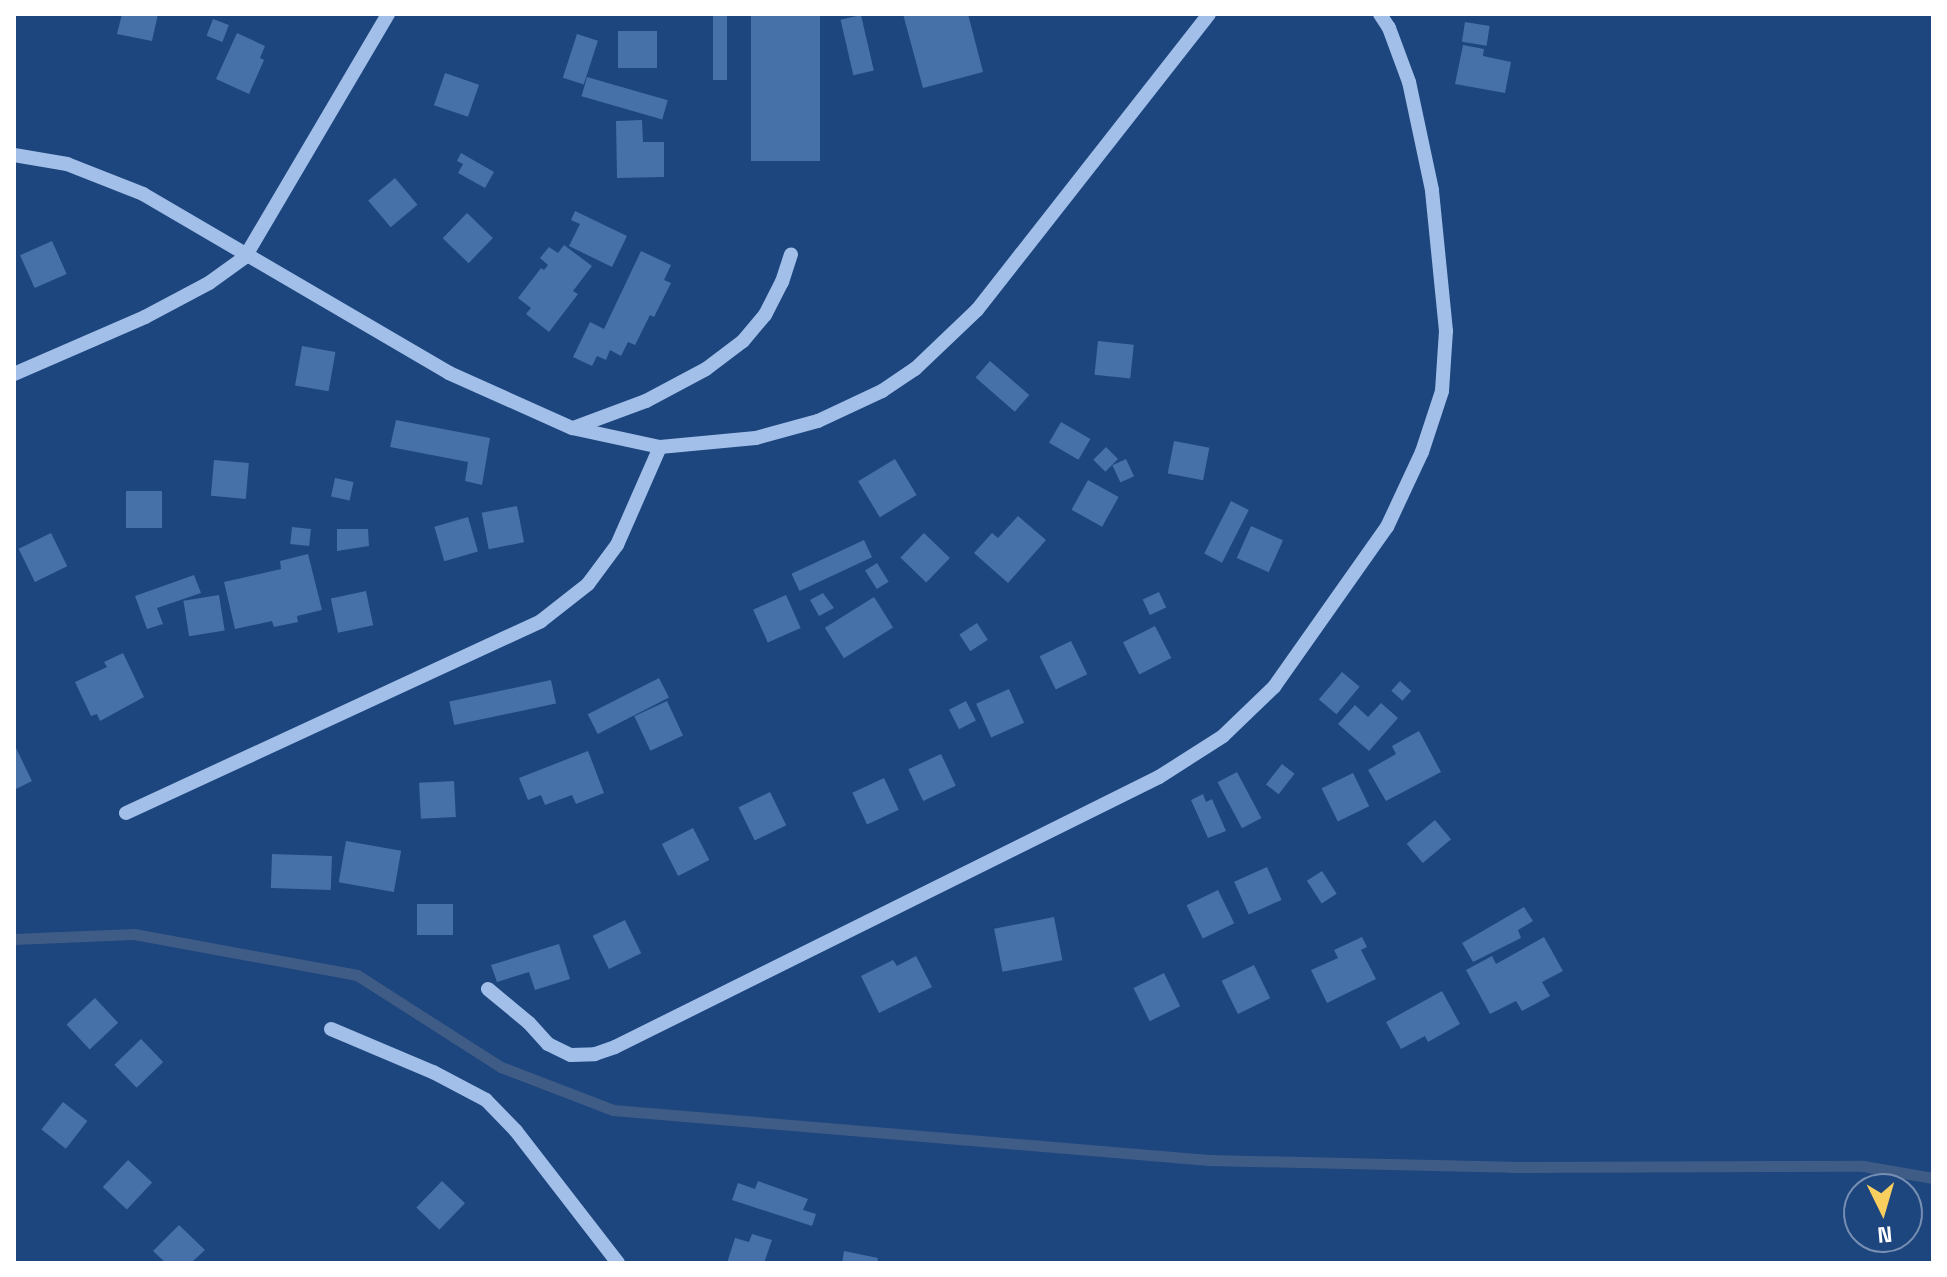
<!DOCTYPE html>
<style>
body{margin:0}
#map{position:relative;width:1947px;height:1277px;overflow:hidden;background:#1d457e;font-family:"Space Grotesk",sans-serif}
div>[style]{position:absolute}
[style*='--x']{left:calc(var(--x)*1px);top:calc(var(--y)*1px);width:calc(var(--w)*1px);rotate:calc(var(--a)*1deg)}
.stream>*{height:11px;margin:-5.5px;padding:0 5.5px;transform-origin:5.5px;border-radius:5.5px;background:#3f5c86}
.building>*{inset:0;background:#4670a8;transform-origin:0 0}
.minor>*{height:14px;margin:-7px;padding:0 7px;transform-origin:7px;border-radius:7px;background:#a1bfe8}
span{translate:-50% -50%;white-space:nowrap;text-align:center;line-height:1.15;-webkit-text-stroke:7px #1d457e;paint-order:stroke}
.frame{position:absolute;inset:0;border:16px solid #fff;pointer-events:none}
.north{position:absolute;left:1843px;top:1173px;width:80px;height:80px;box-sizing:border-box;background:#1d457e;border:2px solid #778fb2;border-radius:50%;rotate:175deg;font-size:22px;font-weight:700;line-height:32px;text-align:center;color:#fff}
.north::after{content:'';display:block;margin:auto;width:28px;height:36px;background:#f8cf5f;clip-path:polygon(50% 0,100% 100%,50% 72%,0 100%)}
</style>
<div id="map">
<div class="stream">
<i style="--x:14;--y:939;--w:120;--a:-2.4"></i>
<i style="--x:134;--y:934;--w:227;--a:10.4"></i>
<i style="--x:357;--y:975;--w:171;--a:32.6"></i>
<i style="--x:501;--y:1067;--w:120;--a:21"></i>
<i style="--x:613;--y:1110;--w:598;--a:4.8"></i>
<i style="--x:1209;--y:1160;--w:301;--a:1.3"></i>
<i style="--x:1510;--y:1167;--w:353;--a:-0.2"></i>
<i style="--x:1863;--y:1166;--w:71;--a:9.7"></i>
</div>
<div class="building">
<i style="clip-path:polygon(122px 14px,158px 14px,152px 41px,117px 34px)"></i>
<i style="left:713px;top:14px;width:14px;height:66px"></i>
<i style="left:751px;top:14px;width:69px;height:147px"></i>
<i style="clip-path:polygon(903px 14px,968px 14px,983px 72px,923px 88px)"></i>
<i style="left:861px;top:15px;width:57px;height:21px;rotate:77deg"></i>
<i style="left:213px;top:19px;width:17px;height:18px;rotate:21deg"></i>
<i style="left:1465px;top:22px;width:25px;height:20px;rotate:9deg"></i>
<i style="left:618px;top:31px;width:39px;height:37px"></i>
<i style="clip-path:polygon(237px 33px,265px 46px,260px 58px,264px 60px,249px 94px,216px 79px)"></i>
<i style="left:577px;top:34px;width:22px;height:46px;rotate:18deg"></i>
<i style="clip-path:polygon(1463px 45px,1484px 49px,1483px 56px,1511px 62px,1505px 93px,1455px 84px)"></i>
<i style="left:445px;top:73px;width:36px;height:34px;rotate:19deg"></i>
<i style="left:587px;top:77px;width:84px;height:20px;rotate:16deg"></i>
<i style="clip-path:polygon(642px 120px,643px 142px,664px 142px,664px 177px,617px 178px,616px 121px)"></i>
<i style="clip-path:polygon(461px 153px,494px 172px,485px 188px,458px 173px,463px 164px,457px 161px)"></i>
<i style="left:395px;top:178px;width:35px;height:35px;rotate:50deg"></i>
<i style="clip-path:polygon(575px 211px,627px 236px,612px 267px,569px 246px,580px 224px,571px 220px)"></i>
<i style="left:467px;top:213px;width:36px;height:35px;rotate:44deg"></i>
<i style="left:52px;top:241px;width:36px;height:35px;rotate:66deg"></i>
<i style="clip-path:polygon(564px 245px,592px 266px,573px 291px,578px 294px,549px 332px,526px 314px,531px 308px,518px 298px,541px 268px,544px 270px,548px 265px,540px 258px,549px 247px,558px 253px)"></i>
<i style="clip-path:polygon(641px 251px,671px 265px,664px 280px,671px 283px,654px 317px,650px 315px,635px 345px,628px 342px,621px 356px,610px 350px,606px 360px,597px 356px,592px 366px,573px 357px,590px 322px,604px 329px)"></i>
<i style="left:1098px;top:341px;width:36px;height:34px;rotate:6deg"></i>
<i style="left:302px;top:346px;width:34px;height:40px;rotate:10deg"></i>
<i style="left:990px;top:361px;width:52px;height:22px;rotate:41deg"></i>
<i style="clip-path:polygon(396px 420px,490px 438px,482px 485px,465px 481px,468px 462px,390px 447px)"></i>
<i style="left:1061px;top:422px;width:34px;height:24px;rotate:30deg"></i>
<i style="left:1174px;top:441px;width:36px;height:33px;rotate:11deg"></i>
<i style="left:1106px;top:447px;width:17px;height:18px;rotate:45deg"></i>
<i style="left:895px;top:459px;width:42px;height:43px;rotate:59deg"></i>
<i style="left:1126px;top:459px;width:19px;height:15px;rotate:65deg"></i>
<i style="left:214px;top:460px;width:35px;height:36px;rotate:5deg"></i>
<i style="left:335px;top:478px;width:19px;height:19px;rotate:12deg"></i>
<i style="left:1088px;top:480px;width:35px;height:34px;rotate:29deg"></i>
<i style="left:126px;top:491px;width:36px;height:37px"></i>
<i style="left:1231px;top:501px;width:20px;height:59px;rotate:27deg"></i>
<i style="left:517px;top:506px;width:37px;height:36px;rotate:79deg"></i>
<i style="clip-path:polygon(1018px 516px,1046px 540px,1008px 583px,974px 553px,992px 533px,998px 538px)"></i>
<i style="left:468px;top:517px;width:36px;height:35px;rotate:74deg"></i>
<i style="left:1251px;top:526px;width:35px;height:35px;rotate:24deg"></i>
<i style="left:292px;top:527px;width:19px;height:17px;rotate:6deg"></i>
<i style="clip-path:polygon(337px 529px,368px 529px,369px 546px,337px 551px)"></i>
<i style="left:51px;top:533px;width:37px;height:36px;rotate:64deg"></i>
<i style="left:924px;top:533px;width:36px;height:34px;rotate:44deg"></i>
<i style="left:864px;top:540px;width:19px;height:80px;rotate:65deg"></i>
<i style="clip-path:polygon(308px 554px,322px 610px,297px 616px,298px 622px,274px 627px,272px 621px,235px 629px,224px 582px,281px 569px,280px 561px)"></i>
<i style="left:877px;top:563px;width:22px;height:14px;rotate:58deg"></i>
<i style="clip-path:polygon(194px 575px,201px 593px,157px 608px,163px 624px,147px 629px,135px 596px)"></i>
<i style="left:366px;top:591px;width:35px;height:36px;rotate:78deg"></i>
<i style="left:1159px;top:592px;width:17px;height:18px;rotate:65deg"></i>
<i style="clip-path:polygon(823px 593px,834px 608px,819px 616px,810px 600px)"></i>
<i style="left:219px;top:595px;width:36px;height:36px;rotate:81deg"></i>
<i style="left:786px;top:595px;width:36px;height:36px;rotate:66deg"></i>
<i style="left:874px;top:597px;width:36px;height:58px;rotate:58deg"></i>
<i style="left:977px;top:623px;width:20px;height:21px;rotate:57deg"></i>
<i style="left:1155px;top:626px;width:36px;height:36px;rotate:63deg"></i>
<i style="left:1071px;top:641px;width:37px;height:35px;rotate:64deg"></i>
<i style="clip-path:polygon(123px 653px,144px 697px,100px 721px,97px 714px,91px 716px,75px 682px,107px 667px,104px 662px)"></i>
<i style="left:1342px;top:672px;width:23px;height:36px;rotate:40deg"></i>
<i style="left:659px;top:678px;width:22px;height:80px;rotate:63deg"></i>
<i style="left:551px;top:680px;width:24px;height:104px;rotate:78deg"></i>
<i style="left:1400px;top:681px;width:15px;height:13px;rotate:42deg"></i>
<i style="left:1009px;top:689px;width:37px;height:36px;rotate:66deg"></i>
<i style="left:667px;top:701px;width:38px;height:36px;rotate:65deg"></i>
<i style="left:966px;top:701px;width:22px;height:19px;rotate:63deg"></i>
<i style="clip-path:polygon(1381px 703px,1398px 718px,1369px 751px,1338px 724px,1355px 705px,1368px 717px)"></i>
<i style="clip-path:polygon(1419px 731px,1441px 772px,1386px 801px,1368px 770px,1396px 754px,1392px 746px)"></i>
<i style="clip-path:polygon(14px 744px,32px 781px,14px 790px)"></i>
<i style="clip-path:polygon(588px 751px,604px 793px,576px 804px,572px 795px,545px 805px,541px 795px,528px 800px,519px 778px)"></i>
<i style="left:941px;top:754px;width:35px;height:36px;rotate:65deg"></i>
<i style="left:1282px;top:764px;width:16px;height:26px;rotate:38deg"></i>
<i style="left:1237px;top:772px;width:52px;height:22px;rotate:62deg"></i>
<i style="left:1353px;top:773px;width:37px;height:35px;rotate:64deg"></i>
<i style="left:884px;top:778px;width:35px;height:35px;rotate:65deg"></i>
<i style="left:454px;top:781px;width:36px;height:35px;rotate:87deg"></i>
<i style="left:770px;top:792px;width:37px;height:35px;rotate:64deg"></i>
<i style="clip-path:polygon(1203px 794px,1206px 802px,1212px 799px,1226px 831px,1208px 838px,1191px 800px)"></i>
<i style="left:1435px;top:820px;width:25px;height:37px;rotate:50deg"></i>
<i style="left:693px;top:828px;width:36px;height:35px;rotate:63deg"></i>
<i style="left:346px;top:841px;width:56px;height:42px;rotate:10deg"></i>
<i style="left:272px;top:854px;width:60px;height:34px;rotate:2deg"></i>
<i style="left:1267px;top:867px;width:36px;height:36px;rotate:66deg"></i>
<i style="left:1322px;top:871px;width:27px;height:18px;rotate:57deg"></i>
<i style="left:1218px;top:890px;width:37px;height:35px;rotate:64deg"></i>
<i style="left:417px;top:904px;width:36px;height:31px"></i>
<i style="clip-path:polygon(1524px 907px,1533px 921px,1518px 930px,1521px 938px,1473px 962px,1462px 943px)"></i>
<i style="left:1054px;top:917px;width:44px;height:61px;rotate:79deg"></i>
<i style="left:625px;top:920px;width:37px;height:36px;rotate:64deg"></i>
<i style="clip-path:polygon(1362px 937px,1367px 947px,1361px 950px,1376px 979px,1327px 1003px,1311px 970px,1338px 958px,1334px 950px)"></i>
<i style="clip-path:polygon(1544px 937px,1563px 971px,1542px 982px,1550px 996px,1522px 1011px,1516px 1001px,1490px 1014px,1466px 970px,1492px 956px,1496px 964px)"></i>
<i style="clip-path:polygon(559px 944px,570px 979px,535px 990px,529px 972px,497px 982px,491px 965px)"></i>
<i style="clip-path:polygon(916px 956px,932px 987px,879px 1013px,861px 976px,893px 960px,897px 966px)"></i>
<i style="left:1254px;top:965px;width:37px;height:36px;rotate:64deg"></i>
<i style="left:1164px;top:973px;width:37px;height:34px;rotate:64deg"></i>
<i style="clip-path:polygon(1442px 991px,1460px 1024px,1428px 1042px,1425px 1036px,1401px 1049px,1386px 1022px)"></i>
<i style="left:95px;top:998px;width:34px;height:39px;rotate:47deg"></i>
<i style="left:141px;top:1039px;width:32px;height:37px;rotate:46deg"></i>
<i style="left:63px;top:1102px;width:31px;height:35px;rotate:38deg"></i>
<i style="left:128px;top:1160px;width:33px;height:37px;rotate:43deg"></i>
<i style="left:442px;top:1181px;width:32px;height:37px;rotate:44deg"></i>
<i style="clip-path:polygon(758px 1181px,808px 1199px,803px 1210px,816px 1214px,812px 1226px,732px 1200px,738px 1183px,755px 1189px)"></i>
<i style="clip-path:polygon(179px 1225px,205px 1250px,191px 1263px,166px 1263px,153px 1251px)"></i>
<i style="clip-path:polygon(752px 1234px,772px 1240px,764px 1263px,727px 1263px,735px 1238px,749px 1242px)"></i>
<i style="clip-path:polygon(844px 1251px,878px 1258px,877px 1263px,842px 1263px)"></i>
</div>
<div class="minor">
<i style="--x:14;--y:155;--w:54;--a:9.6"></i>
<i style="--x:67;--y:164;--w:82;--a:21.5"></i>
<i style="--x:143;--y:194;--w:355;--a:30.3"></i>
<i style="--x:449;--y:373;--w:135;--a:24.1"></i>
<i style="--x:572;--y:428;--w:90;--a:12.2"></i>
<i style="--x:660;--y:447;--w:96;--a:-5.4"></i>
<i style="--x:756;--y:438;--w:64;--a:-15.3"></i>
<i style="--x:818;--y:421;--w:71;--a:-25.1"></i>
<i style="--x:882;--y:391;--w:40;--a:-34"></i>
<i style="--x:915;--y:369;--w:86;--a:-43.6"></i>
<i style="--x:977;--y:310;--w:376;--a:-51.9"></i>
<i style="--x:14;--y:374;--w:143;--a:-23.5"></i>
<i style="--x:145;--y:317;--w:72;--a:-28"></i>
<i style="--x:209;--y:283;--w:44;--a:-35.8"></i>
<i style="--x:245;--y:257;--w:282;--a:-59.5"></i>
<i style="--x:573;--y:428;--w:78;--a:-20.3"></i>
<i style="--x:646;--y:401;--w:68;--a:-28.1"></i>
<i style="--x:706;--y:369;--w:46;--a:-37.1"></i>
<i style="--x:743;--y:341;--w:34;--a:-50"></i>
<i style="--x:765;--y:315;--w:37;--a:-63"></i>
<i style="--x:782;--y:282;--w:29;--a:-72"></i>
<i style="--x:126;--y:813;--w:457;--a:-24.8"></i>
<i style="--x:541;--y:621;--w:60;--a:-38.2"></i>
<i style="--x:588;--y:584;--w:49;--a:-53.4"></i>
<i style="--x:617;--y:545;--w:107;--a:-66.3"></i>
<i style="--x:488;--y:989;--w:53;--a:39.7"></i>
<i style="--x:529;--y:1023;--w:28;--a:48"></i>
<i style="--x:548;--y:1044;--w:25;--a:26"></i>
<i style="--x:571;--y:1055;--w:24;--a:-2"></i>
<i style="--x:595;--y:1054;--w:21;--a:-19"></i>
<i style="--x:615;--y:1047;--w:607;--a:-26.4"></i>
<i style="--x:1159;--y:777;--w:76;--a:-32.6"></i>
<i style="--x:1223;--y:736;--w:71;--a:-43.9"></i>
<i style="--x:1274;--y:687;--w:196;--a:-54.8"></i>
<i style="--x:1387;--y:527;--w:83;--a:-65"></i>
<i style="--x:1422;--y:452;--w:64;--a:-71.8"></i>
<i style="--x:1442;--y:391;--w:60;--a:-86.2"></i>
<i style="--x:1446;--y:331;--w:142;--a:-95.7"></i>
<i style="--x:1432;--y:190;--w:110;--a:-102"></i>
<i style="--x:1409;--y:82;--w:58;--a:-110.3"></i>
<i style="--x:1389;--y:28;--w:17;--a:-123"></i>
<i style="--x:331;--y:1029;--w:111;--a:22.9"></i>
<i style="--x:433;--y:1072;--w:60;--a:27.8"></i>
<i style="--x:486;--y:1100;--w:43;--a:45.9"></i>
<i style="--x:516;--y:1131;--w:167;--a:52.3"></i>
</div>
<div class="frame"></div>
<div class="north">N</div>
</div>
